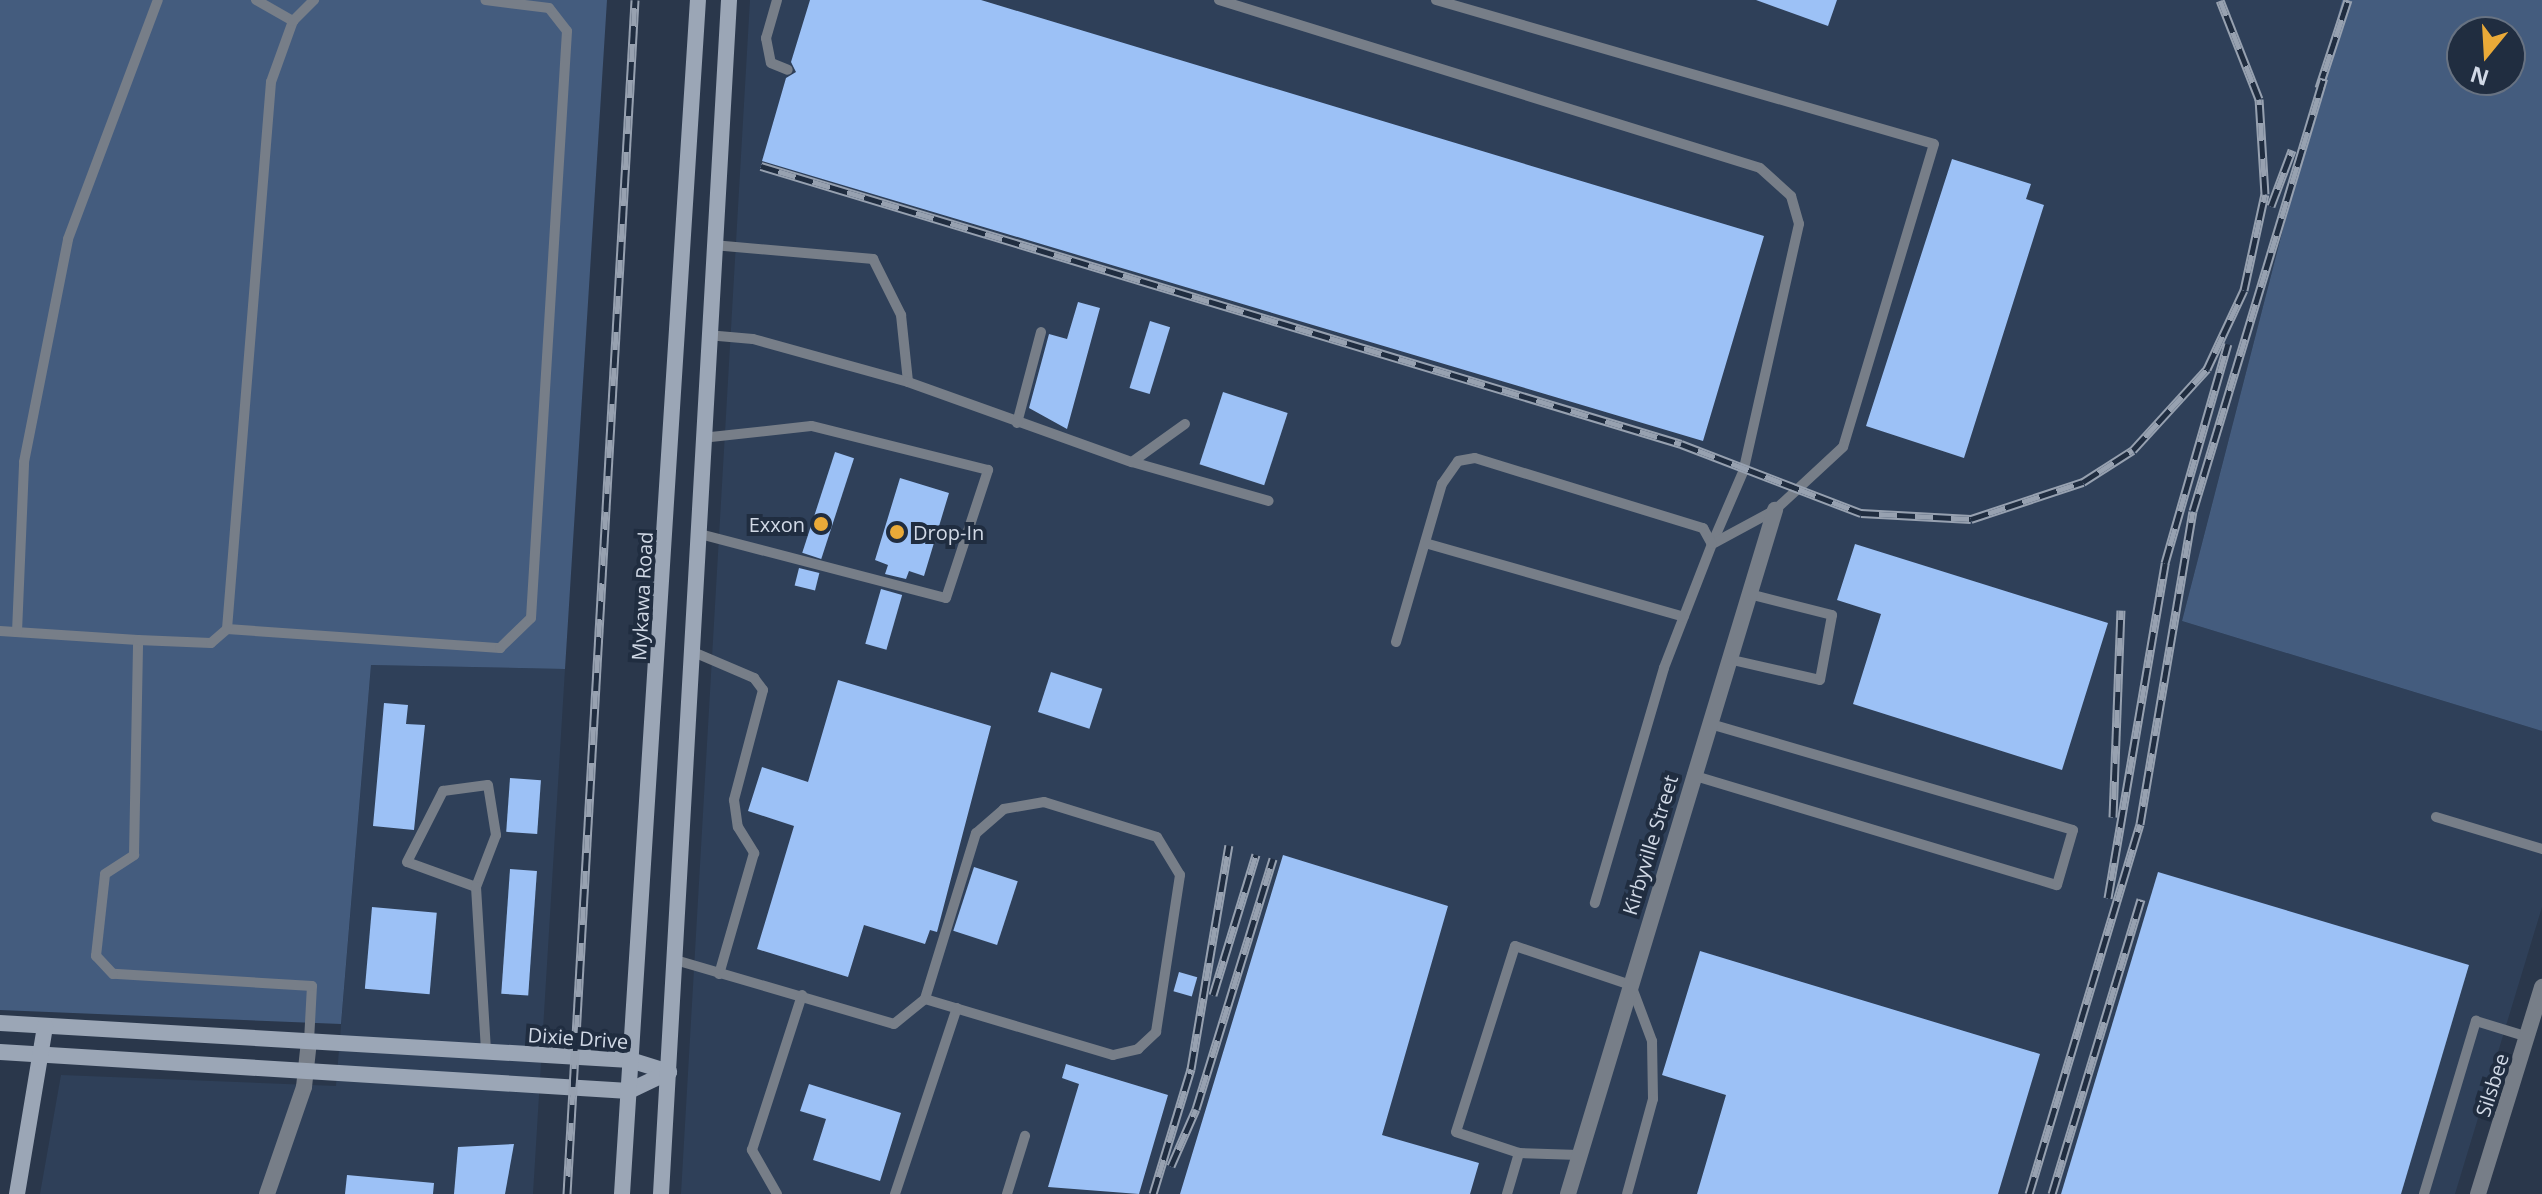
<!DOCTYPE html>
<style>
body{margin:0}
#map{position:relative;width:2542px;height:1194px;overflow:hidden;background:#2a374b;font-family:"Open Sans",sans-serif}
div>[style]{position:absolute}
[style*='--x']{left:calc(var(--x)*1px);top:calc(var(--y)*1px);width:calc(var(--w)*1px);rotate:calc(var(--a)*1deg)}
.built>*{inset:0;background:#2f4059}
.green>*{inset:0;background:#445c7e}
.building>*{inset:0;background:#9cc1f6;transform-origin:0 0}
.path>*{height:3px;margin-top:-1.5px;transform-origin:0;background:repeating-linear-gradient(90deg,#798494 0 4px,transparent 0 10px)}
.lane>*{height:10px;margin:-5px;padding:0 5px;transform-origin:5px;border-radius:5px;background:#777e88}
.street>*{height:16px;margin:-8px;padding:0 8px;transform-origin:8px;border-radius:8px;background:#777e88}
.secondary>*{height:16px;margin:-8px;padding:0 8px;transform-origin:8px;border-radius:8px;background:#9ba6b6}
.rail>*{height:9px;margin-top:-4.5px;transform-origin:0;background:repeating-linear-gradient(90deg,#202d40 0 18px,#97a1b0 0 36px);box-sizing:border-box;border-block:2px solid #97a1b0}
.dots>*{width:22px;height:22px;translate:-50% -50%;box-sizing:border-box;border:4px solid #202d40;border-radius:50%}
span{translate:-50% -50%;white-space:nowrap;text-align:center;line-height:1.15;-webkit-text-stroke:8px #202d40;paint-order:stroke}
.poi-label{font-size:20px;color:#d1d9e6}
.right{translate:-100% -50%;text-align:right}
.left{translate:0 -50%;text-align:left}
.street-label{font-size:20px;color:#d1d9e6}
.north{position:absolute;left:2446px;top:16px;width:80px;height:80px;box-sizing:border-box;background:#202d40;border:2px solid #677282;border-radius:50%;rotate:198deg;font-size:22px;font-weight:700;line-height:32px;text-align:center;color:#d1d9e6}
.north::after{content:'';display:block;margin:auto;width:28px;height:36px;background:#eaaa38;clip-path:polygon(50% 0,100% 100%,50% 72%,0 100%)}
</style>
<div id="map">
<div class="built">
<i style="clip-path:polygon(750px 0,2342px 0,2182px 621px,2542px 731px,2542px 907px,2455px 1194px,681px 1194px)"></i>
<i style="clip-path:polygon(371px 665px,565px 669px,533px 1194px,40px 1194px,61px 1075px,336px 1086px)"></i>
</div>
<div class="green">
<i style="clip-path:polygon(0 0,607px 0,565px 669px,371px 665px,341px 1024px,0 1010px)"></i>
<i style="clip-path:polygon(evenodd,2342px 0,2542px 0,2542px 731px,2182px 621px,2342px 0,2510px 32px,2510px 80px,2462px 80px,2462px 32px,2510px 32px)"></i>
</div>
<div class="building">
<i style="clip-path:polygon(810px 0,981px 0,1764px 236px,1703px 441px,762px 161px,786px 78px,796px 72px,791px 62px)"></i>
<i style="clip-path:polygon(1756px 0,1837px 0,1828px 26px)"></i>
<i style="clip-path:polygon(1952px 159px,2031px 184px,2026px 199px,2044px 205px,1964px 458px,1866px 426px)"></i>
<i style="clip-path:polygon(1078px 302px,1100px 308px,1067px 429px,1029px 408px,1049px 334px,1067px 339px)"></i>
<i style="left:1150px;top:321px;width:21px;height:70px;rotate:17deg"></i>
<i style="left:1223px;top:392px;width:68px;height:76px;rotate:18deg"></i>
<i style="left:835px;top:452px;width:20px;height:106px;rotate:18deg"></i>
<i style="clip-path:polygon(900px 478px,949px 493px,924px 576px,909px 571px,906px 579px,885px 574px,888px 565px,875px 560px)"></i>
<i style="clip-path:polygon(1855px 544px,2108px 623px,2062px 770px,1853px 704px,1881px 614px,1837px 600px)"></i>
<i style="left:799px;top:568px;width:21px;height:18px;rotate:14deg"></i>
<i style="left:881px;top:589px;width:22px;height:57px;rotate:16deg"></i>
<i style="left:1051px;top:672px;width:54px;height:42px;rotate:18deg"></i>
<i style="clip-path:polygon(838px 680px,991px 726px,937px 932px,930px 930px,925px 944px,864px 925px,848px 977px,757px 949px,794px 826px,748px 811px,762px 767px,808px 782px)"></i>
<i style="clip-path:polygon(384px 703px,408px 705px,406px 724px,425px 725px,414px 830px,373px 826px)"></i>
<i style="left:510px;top:778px;width:31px;height:54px;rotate:4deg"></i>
<i style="clip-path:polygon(1283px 855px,1448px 906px,1382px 1135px,1479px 1163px,1470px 1194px,1180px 1194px)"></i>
<i style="left:974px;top:867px;width:46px;height:67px;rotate:18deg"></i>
<i style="left:510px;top:869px;width:27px;height:125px;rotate:4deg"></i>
<i style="clip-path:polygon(2158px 872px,2469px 965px,2401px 1194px,2061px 1194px)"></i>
<i style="left:372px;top:907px;width:65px;height:82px;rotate:5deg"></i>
<i style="clip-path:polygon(1700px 951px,2040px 1054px,1998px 1194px,1697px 1194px,1726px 1095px,1662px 1075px)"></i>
<i style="left:1179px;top:972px;width:19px;height:20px;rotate:16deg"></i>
<i style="clip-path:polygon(1066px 1064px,1168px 1095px,1139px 1194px,1048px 1187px,1079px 1084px,1062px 1078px)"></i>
<i style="clip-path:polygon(809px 1084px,901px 1113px,880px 1181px,813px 1160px,826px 1119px,800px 1111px)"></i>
<i style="clip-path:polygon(514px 1144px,505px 1194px,454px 1194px,458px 1147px)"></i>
<i style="clip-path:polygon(347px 1175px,434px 1183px,433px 1194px,345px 1194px)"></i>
</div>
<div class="path">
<i style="--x:579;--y:1039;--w:31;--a:-4"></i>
</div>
<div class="lane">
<i style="--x:256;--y:0;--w:43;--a:29.6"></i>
<i style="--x:777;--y:0;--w:40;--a:106"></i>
<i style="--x:766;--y:38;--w:25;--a:79"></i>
<i style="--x:771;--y:63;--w:18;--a:22"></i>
<i style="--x:1219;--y:0;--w:566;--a:17.25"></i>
<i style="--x:1760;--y:168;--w:42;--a:42.1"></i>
<i style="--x:1791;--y:196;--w:29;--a:74"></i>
<i style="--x:1799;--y:224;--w:254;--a:102.7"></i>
<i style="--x:1743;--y:472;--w:78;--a:113.3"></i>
<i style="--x:1436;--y:0;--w:518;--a:16.13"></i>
<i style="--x:1934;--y:144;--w:316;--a:106.7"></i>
<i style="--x:1843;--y:447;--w:93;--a:137.2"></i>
<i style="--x:1775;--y:510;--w:72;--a:151.6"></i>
<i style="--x:1712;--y:544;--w:133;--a:111.2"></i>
<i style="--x:1664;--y:668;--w:245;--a:106.4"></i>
<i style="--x:713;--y:245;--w:161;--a:5"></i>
<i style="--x:873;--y:259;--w:63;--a:63.4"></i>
<i style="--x:901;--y:315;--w:67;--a:84"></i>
<i style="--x:707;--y:335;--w:46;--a:5"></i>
<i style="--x:753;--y:339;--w:161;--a:15.5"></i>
<i style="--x:908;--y:382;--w:238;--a:19.7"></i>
<i style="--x:1017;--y:423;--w:94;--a:-75.2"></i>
<i style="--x:1185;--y:424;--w:65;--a:144.4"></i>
<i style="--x:1132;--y:462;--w:142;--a:15.9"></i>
<i style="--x:696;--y:533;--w:258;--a:14.6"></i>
<i style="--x:946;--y:598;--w:135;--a:-71.8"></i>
<i style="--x:988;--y:470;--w:182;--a:-166"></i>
<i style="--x:811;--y:426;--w:110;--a:173.7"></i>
<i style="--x:1425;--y:543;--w:269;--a:15.9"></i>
<i style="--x:227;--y:629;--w:274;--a:4"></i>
<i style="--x:500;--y:648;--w:43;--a:-44.1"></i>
<i style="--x:531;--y:618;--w:588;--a:-86.49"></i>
<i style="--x:567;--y:31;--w:29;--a:-128"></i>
<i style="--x:549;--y:8;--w:64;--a:-172.9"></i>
<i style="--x:0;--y:631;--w:138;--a:3.7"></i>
<i style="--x:17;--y:632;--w:170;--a:-87.6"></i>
<i style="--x:24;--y:462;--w:227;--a:-78.8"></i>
<i style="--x:68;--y:239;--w:255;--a:-69.4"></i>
<i style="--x:1396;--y:642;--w:165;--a:-73.8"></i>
<i style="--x:1442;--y:484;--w:28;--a:-55"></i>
<i style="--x:1458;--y:461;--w:17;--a:-10"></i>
<i style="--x:1475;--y:458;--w:239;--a:17.1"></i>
<i style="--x:1703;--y:528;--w:18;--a:61"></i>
<i style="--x:691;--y:651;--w:69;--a:23.2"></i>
<i style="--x:754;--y:678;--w:15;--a:53"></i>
<i style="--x:763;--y:690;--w:114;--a:104.8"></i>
<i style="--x:734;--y:800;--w:27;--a:82"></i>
<i style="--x:738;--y:827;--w:31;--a:58"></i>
<i style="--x:754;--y:853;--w:126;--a:106.1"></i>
<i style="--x:1728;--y:659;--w:94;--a:12.9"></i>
<i style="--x:1820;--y:680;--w:66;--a:-79.5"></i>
<i style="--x:1832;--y:615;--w:86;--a:-165.8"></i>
<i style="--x:1692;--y:775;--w:381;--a:16.8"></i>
<i style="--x:2057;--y:885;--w:57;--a:-73.8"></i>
<i style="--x:2073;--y:830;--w:380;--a:-163.7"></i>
<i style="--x:488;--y:785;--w:51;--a:80.9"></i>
<i style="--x:496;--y:835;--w:56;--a:111"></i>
<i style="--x:476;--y:887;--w:73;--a:-160.1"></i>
<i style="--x:407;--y:862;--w:80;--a:-63.1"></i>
<i style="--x:443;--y:791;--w:45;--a:-7.6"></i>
<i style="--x:2436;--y:817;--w:111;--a:16.8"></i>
<i style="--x:476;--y:887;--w:165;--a:86.5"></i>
<i style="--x:672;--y:959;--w:231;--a:16.3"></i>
<i style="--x:894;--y:1024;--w:40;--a:-39"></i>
<i style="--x:925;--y:999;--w:196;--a:16.6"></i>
<i style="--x:1113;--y:1055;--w:26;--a:-13"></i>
<i style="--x:1138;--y:1049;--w:25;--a:-43"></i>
<i style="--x:1156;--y:1032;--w:159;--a:-81.3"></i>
<i style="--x:1180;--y:875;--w:44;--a:-121.2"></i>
<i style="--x:1157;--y:837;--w:118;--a:-162.8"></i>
<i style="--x:1044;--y:802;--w:41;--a:170.1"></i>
<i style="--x:1004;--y:809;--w:37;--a:139"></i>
<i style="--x:976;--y:833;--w:174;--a:107.1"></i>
<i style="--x:309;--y:1041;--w:55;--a:-86.9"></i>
<i style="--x:312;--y:986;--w:199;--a:-176.5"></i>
<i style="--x:113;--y:974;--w:25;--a:-133"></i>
<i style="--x:96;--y:956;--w:82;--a:-83.7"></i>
<i style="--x:105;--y:874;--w:35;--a:-33"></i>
<i style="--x:134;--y:855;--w:215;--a:-88.9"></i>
<i style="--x:138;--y:640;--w:73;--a:2.4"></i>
<i style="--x:211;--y:643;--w:21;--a:-41"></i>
<i style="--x:227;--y:629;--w:549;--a:-85.4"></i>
<i style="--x:271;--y:82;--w:65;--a:-70.2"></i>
<i style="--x:293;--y:21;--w:30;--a:-45"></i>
<i style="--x:1579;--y:1155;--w:60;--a:-178.1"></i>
<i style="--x:1519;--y:1153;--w:66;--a:-161.6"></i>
<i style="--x:1456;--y:1132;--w:195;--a:-72.4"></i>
<i style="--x:1515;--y:946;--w:122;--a:18.6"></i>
<i style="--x:1631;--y:985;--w:60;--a:69.4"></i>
<i style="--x:1652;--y:1041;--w:58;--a:89"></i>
<i style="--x:1653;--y:1099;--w:98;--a:105.3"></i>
<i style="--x:777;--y:1194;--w:51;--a:-119.6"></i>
<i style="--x:752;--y:1150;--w:163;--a:-72.1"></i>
<i style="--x:895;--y:1194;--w:196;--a:-71.6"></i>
<i style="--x:1007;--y:1194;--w:61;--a:-72.8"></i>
<i style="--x:1507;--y:1194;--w:43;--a:-73.7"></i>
<i style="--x:2424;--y:1194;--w:181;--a:-73.3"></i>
<i style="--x:2476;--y:1021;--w:54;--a:17.1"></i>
</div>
<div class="street">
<i style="--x:267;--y:1194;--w:113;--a:-70.9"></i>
<i style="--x:304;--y:1087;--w:46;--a:-83.8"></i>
<i style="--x:1568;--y:1194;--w:715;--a:-73.16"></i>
<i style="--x:2478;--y:1194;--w:217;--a:-72.8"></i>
</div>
<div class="secondary">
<i style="--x:0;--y:1023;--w:631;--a:3.36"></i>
<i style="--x:630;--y:1060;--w:41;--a:17.1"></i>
<i style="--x:0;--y:1052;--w:630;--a:3.55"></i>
<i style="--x:629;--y:1091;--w:44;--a:-25.4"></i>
<i style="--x:17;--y:1194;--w:170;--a:-80.5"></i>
<i style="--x:622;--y:1194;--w:1196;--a:-86.36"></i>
<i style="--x:661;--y:1194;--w:1196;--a:-86.74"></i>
</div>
<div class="rail">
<i style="--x:2319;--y:88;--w:93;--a:-71.8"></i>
<i style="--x:761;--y:166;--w:961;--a:16.81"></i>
<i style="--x:1681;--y:444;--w:193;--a:21"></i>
<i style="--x:1861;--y:513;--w:110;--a:3.1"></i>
<i style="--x:1971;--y:519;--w:118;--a:-18.3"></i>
<i style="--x:2083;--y:482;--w:59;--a:-32.6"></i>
<i style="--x:2133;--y:450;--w:110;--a:-47.6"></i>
<i style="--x:2207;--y:369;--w:87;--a:-64.9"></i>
<i style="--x:2244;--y:290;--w:98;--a:-77.7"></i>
<i style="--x:2265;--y:194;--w:95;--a:-93.6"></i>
<i style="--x:2259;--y:99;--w:106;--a:-111.5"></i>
<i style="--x:2271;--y:206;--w:60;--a:-69.4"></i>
<i style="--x:2113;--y:817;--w:207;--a:-87.8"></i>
<i style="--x:2108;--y:898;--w:340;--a:-80.3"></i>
<i style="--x:2165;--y:563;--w:228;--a:-74"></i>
<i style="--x:1213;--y:995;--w:147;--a:-73"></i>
<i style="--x:1171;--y:1166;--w:62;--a:-66.3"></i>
<i style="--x:1196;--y:1109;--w:262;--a:-72.9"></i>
<i style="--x:567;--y:1194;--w:1196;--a:-86.74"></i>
<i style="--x:1153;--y:1194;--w:131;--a:-73.1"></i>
<i style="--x:1191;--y:1069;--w:227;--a:-80.4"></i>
<i style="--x:2029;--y:1194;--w:386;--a:-73.3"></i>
<i style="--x:2140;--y:824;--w:317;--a:-80.4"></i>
<i style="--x:2193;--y:511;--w:452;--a:-73.2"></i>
<i style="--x:2052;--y:1194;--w:308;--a:-73.2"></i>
</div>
<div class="dots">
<i style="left:821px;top:524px;background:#eaaa38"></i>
<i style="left:897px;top:532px;background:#eaaa38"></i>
</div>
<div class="poi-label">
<span class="right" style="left:805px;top:524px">Exxon</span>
<span class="left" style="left:913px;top:532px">Drop-In</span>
</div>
<div class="street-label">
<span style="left:642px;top:596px;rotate:-87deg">Mykawa Road</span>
<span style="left:1650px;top:845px;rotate:-73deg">Kirbyville Street</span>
<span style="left:578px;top:1038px;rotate:4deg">Dixie Drive</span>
<span style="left:2492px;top:1085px;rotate:-72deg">Silsbee</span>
</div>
<div class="north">N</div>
</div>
